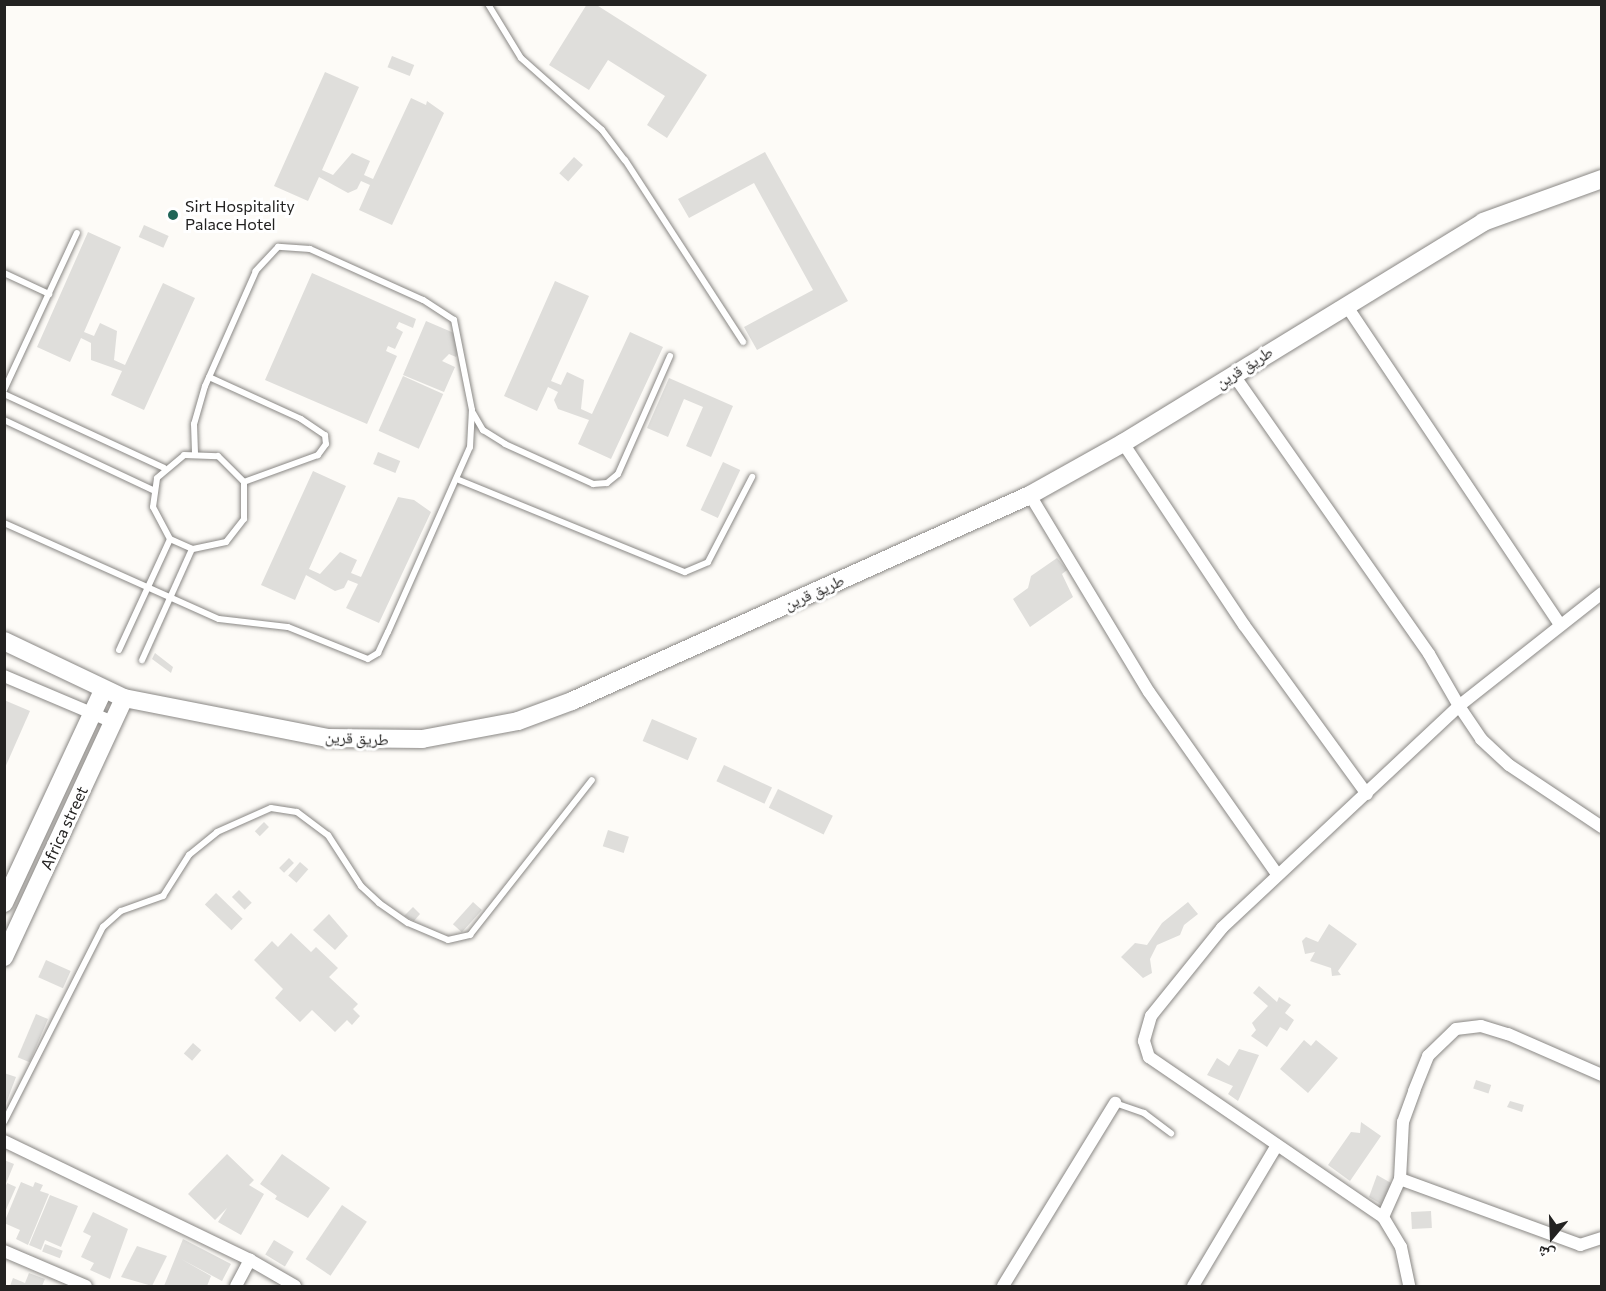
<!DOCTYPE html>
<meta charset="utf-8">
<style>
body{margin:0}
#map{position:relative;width:1606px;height:1291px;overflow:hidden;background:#fdfbf7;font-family:Commissioner,"Noto Naskh Arabic",sans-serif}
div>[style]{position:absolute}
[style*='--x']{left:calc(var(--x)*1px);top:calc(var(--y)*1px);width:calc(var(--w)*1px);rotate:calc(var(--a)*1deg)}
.building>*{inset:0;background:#dfdedb;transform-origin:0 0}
.roads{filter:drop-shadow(0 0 2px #8a8885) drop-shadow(0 0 2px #8a8885)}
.lane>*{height:6px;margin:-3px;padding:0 3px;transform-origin:3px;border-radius:3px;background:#fff}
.street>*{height:12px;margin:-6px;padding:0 6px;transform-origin:6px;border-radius:6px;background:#fff}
.secondary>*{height:18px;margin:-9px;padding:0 9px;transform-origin:9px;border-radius:9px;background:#fff}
.dots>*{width:16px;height:16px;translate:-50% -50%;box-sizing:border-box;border:3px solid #fff;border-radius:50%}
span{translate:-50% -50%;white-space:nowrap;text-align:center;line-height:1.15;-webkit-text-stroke:6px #fff;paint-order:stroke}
.poi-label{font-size:16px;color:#232221}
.left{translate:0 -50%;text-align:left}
.street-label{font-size:16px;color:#232221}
.frame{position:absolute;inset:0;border:6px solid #232221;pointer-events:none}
.north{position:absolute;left:1522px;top:1207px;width:60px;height:60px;-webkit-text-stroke:4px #fff;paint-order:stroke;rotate:199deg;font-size:16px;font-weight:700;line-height:24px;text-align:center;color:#232221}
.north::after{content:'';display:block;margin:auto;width:21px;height:27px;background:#232221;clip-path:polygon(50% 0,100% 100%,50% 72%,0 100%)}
</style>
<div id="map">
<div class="building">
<i style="clip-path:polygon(587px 4px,595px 4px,707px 75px,667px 138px,647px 125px,665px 96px,608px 60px,589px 90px,549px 65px)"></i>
<i style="left:392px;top:56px;width:24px;height:12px;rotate:22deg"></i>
<i style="clip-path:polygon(325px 72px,359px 87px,322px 170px,333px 175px,352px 153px,370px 161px,364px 175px,373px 179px,411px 98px,426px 105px,427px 101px,444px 113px,392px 225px,359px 210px,370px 185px,361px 181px,357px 189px,348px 193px,319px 177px,308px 201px,274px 186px)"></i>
<i style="clip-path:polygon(765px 152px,848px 301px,757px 350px,744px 327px,813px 290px,754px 183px,689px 218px,678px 199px)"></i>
<i style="left:574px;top:157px;width:12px;height:22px;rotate:42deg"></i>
<i style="left:144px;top:225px;width:27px;height:13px;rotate:24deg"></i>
<i style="clip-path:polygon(88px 232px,121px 247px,84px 332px,94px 336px,100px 323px,117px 331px,114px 360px,125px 365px,163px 283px,195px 298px,144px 410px,111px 395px,122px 371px,91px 360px,91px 343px,81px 338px,70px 362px,37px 347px)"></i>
<i style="clip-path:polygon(312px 273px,416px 319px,413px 328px,399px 322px,396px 328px,403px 332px,395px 349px,388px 346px,386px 351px,397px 356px,367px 424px,265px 380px)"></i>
<i style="clip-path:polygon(555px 281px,589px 296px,551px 381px,561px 385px,567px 372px,584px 380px,581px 409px,592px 414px,630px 332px,663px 347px,611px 459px,578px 444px,589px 420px,558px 409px,554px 400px,558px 392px,548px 387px,537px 411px,504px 396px)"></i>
<i style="clip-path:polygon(426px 321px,454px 333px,459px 349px,456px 357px,449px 354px,442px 361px,455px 367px,444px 392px,403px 375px)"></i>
<i style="left:403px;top:376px;width:44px;height:60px;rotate:24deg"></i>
<i style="clip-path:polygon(669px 378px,733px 406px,711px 457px,686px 446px,703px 407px,684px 399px,668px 437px,647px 428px)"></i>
<i style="left:378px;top:452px;width:24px;height:13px;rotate:22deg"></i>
<i style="left:723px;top:462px;width:19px;height:53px;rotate:25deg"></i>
<i style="clip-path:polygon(313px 471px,346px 486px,309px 569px,320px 574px,340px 552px,357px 560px,351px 573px,361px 577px,398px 497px,414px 500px,431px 512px,379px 623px,346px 608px,358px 584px,348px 580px,344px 588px,335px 591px,306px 575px,295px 600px,261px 585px)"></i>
<i style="clip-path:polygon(1057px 558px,1067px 570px,1062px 574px,1073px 597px,1030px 627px,1013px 599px,1028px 588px,1031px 576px)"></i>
<i style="clip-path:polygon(155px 653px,173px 667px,171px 673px,152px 659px)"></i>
<i style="clip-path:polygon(4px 700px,30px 711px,4px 770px)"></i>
<i style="left:652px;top:719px;width:49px;height:24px;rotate:23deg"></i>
<i style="left:724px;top:765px;width:53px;height:18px;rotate:25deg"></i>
<i style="left:778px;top:789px;width:61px;height:21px;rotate:26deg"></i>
<i style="left:264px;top:822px;width:7px;height:13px;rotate:45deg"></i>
<i style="left:608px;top:830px;width:22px;height:17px;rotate:18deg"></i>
<i style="left:289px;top:858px;width:7px;height:14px;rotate:45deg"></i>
<i style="left:300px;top:862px;width:11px;height:18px;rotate:41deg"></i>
<i style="left:239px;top:890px;width:18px;height:10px;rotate:45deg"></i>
<i style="left:216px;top:893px;width:37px;height:16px;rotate:44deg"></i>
<i style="left:473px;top:902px;width:12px;height:30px;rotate:42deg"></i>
<i style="clip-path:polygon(1188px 902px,1198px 914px,1184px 925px,1180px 935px,1157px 945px,1150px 959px,1152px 973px,1143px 978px,1121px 957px,1135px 943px,1147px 945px,1162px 923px)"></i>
<i style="clip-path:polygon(413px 907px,420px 914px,414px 921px,404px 916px)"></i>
<i style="clip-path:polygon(329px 914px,348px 936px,335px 950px,313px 930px)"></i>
<i style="clip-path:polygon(1329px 924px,1357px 944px,1338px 971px,1341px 975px,1332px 976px,1331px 968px,1310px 961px,1315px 952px,1305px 954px,1302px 941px,1306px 937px,1318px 942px)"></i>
<i style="clip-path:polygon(291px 933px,311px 952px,316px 947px,338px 968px,329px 977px,358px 1004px,353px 1009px,360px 1016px,352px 1025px,347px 1020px,335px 1032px,312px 1010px,300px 1022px,275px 998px,283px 989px,254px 960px,272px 941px,278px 947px)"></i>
<i style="left:46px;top:960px;width:27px;height:19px;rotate:24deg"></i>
<i style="clip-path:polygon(1259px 986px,1277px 1002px,1279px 997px,1291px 1005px,1285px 1013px,1294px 1020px,1287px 1031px,1280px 1027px,1267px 1047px,1251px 1036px,1256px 1030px,1252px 1023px,1268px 1006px,1253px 993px)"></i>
<i style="left:36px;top:1014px;width:13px;height:47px;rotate:23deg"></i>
<i style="clip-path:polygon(1304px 1040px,1311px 1046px,1316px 1040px,1338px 1058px,1308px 1093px,1280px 1069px)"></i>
<i style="left:193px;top:1043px;width:11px;height:14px;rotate:41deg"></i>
<i style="clip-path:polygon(1239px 1049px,1259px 1055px,1238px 1101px,1228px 1094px,1233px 1086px,1207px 1075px,1217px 1058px,1229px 1066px)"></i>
<i style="clip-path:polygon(4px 1073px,16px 1077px,5px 1106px,4px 1106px)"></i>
<i style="left:1476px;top:1080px;width:16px;height:9px;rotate:18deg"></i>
<i style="clip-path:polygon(1510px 1101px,1524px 1105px,1522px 1112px,1507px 1107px)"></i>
<i style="clip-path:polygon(1361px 1122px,1381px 1136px,1350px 1181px,1328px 1165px,1351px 1132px,1360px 1133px)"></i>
<i style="clip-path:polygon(227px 1154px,254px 1180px,249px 1185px,264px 1194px,241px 1235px,218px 1222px,227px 1208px,215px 1220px,188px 1194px)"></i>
<i style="clip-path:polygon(282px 1154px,330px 1188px,308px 1218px,275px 1199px,277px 1196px,260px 1184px)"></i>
<i style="clip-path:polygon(4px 1160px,14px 1164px,5px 1186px,4px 1186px)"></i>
<i style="clip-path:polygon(1377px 1175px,1398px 1187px,1386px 1207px,1369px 1197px)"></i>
<i style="clip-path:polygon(21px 1182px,33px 1187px,35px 1182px,43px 1185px,40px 1191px,49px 1194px,28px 1245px,16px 1239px,20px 1230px,4px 1223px)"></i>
<i style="clip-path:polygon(7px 1183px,16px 1187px,5px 1212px,4px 1190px)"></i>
<i style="clip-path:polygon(50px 1195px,78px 1206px,61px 1247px,45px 1240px,41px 1250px,29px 1245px)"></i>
<i style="left:342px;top:1205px;width:30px;height:65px;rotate:34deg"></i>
<i style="left:1431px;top:1211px;width:17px;height:20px;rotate:87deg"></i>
<i style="clip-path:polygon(93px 1212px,128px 1229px,110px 1279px,90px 1270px,94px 1263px,81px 1257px,91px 1236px,83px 1232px)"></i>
<i style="clip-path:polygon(183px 1239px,231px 1264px,222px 1281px,181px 1259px,211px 1276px,207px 1286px,164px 1286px)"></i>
<i style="left:274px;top:1240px;width:23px;height:17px;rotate:31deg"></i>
<i style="left:45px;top:1244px;width:19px;height:8px;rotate:21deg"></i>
<i style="clip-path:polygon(137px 1246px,167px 1256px,152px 1286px,121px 1277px)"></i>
<i style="clip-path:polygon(29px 1273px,45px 1279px,42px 1286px,10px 1286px,13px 1278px,25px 1283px)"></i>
</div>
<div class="roads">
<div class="lane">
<i style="--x:488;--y:4;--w:63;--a:58.6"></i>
<i style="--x:521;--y:58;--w:108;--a:41.6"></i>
<i style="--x:602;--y:130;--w:38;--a:53"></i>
<i style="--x:625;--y:160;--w:217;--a:57"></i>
<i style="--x:4;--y:273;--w:50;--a:25"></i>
<i style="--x:209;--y:377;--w:101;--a:24.5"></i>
<i style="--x:301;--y:419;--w:29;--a:34"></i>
<i style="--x:325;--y:435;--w:9;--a:84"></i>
<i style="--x:326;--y:444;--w:14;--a:126"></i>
<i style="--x:318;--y:455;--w:79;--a:160"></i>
<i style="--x:4;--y:390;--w:173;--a:-65.1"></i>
<i style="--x:4;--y:394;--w:176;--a:24.8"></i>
<i style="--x:473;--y:413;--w:20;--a:60"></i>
<i style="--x:483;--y:430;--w:26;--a:32"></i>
<i style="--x:505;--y:444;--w:97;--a:24.4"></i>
<i style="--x:593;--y:484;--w:14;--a:-4"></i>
<i style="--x:607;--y:483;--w:14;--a:-39"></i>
<i style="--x:618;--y:474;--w:129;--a:-66.2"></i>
<i style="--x:4;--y:420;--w:165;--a:25.2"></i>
<i style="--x:459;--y:480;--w:244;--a:22.2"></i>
<i style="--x:685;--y:572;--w:25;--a:-23"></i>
<i style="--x:708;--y:562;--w:96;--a:-62.6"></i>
<i style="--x:4;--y:523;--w:235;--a:24.1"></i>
<i style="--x:219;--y:619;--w:69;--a:6.6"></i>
<i style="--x:288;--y:627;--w:86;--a:21.8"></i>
<i style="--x:368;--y:659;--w:12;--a:-31"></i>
<i style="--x:378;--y:653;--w:23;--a:-65"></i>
<i style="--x:388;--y:632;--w:202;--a:-66.1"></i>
<i style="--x:470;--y:447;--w:37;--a:-87"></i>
<i style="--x:472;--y:410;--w:92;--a:-101.3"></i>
<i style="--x:454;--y:320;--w:37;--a:-147"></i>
<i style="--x:423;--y:300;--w:124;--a:-155.7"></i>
<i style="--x:310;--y:249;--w:32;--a:-176"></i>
<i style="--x:278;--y:247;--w:33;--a:133"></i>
<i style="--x:256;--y:271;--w:126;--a:113.9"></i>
<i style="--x:205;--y:386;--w:40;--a:106"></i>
<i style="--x:194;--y:424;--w:29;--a:88"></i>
<i style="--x:170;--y:539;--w:24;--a:24"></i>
<i style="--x:119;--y:650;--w:122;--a:-65.3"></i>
<i style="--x:170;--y:539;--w:36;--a:-118"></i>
<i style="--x:153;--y:507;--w:29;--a:-82"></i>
<i style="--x:157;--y:478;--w:35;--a:-40"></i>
<i style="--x:184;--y:455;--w:34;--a:2"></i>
<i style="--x:218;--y:456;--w:37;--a:45"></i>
<i style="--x:244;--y:482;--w:37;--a:90"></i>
<i style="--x:244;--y:519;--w:29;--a:128"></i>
<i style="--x:226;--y:542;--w:35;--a:168"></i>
<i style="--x:192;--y:549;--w:122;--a:114.2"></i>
<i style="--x:1115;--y:1103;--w:31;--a:19"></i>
<i style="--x:1144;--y:1113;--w:34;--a:37"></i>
<i style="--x:4;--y:1122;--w:219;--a:-63.1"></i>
<i style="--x:103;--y:927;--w:24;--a:-42"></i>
<i style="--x:121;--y:911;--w:45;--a:-19.7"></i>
<i style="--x:163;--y:896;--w:49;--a:-57.6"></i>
<i style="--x:189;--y:855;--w:36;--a:-39"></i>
<i style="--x:217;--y:832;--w:59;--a:-24"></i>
<i style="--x:271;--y:808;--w:26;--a:9"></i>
<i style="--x:297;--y:812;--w:39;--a:37"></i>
<i style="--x:328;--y:835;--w:61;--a:57.1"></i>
<i style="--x:361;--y:886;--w:25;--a:43"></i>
<i style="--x:379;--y:903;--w:35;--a:35"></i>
<i style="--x:408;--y:923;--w:43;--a:23"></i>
<i style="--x:448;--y:940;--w:23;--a:-13"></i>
<i style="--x:470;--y:935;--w:197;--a:-51.8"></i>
</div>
<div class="street">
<i style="--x:1346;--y:305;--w:385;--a:56.2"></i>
<i style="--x:1233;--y:374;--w:342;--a:55"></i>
<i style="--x:1429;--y:654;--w:60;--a:60"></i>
<i style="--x:1459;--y:706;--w:325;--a:136.9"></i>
<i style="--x:1222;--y:928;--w:113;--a:128.9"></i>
<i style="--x:1151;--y:1016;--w:26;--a:106"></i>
<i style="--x:1144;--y:1041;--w:17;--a:73"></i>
<i style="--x:1149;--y:1057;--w:283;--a:34.4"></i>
<i style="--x:1383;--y:1217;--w:35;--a:59"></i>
<i style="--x:1401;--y:1247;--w:40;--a:78"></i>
<i style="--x:1123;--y:443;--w:219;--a:56.4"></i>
<i style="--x:1244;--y:625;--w:209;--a:54"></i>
<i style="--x:1030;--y:495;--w:230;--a:58.9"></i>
<i style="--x:1149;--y:692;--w:221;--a:54.9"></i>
<i style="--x:1602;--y:593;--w:182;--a:141.7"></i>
<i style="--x:1459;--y:706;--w:40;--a:56"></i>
<i style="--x:1481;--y:739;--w:38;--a:43"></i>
<i style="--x:1509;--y:765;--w:112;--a:33.7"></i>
<i style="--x:4;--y:676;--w:118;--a:22.9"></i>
<i style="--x:4;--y:1141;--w:273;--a:25.8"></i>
<i style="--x:250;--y:1260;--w:52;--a:30"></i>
<i style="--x:1400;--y:1179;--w:192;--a:20.1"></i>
<i style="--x:1580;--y:1245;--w:23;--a:-18"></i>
<i style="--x:1383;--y:1217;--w:42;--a:-65.9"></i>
<i style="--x:1400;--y:1179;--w:57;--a:-87"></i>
<i style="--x:1403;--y:1122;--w:33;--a:-70"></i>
<i style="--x:1414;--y:1091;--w:38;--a:-68"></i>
<i style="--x:1428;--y:1056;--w:39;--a:-44"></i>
<i style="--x:1456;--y:1029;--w:25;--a:-7"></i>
<i style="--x:1481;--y:1026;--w:28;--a:17"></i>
<i style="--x:1508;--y:1034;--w:103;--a:23.6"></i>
<i style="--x:4;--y:1251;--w:89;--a:23.1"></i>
<i style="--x:236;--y:1286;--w:30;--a:-62"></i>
<i style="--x:1003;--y:1286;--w:215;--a:-58.5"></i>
<i style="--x:1193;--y:1286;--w:164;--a:-59.2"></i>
</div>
<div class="secondary">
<i style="--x:4;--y:641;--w:133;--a:25.4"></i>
<i style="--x:124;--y:698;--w:207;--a:11.1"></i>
<i style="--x:327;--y:738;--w:95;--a:0.6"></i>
<i style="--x:422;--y:739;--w:98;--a:-10.6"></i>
<i style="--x:518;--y:721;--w:58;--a:-20.3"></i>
<i style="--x:572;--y:701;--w:502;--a:-24.22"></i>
<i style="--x:1030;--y:495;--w:107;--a:-29.2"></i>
<i style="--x:1123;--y:443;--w:422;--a:-31.5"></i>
<i style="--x:1483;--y:222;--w:127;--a:-19.9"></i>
<i style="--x:4;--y:903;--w:234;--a:-65"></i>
<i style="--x:4;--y:957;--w:285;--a:-65.1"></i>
</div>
</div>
<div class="dots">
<i style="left:173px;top:215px;background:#206557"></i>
</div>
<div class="poi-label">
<span class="left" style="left:185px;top:215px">Sirt Hospitality<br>Palace Hotel</span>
</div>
<div class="street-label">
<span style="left:1244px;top:367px;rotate:-32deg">طريق قرين</span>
<span style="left:814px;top:592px;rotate:-24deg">طريق قرين</span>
<span style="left:357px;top:738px;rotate:3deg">طريق قرين</span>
<span style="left:64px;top:828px;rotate:-65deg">Africa street</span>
</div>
<div class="frame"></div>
<div class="north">ش</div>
</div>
